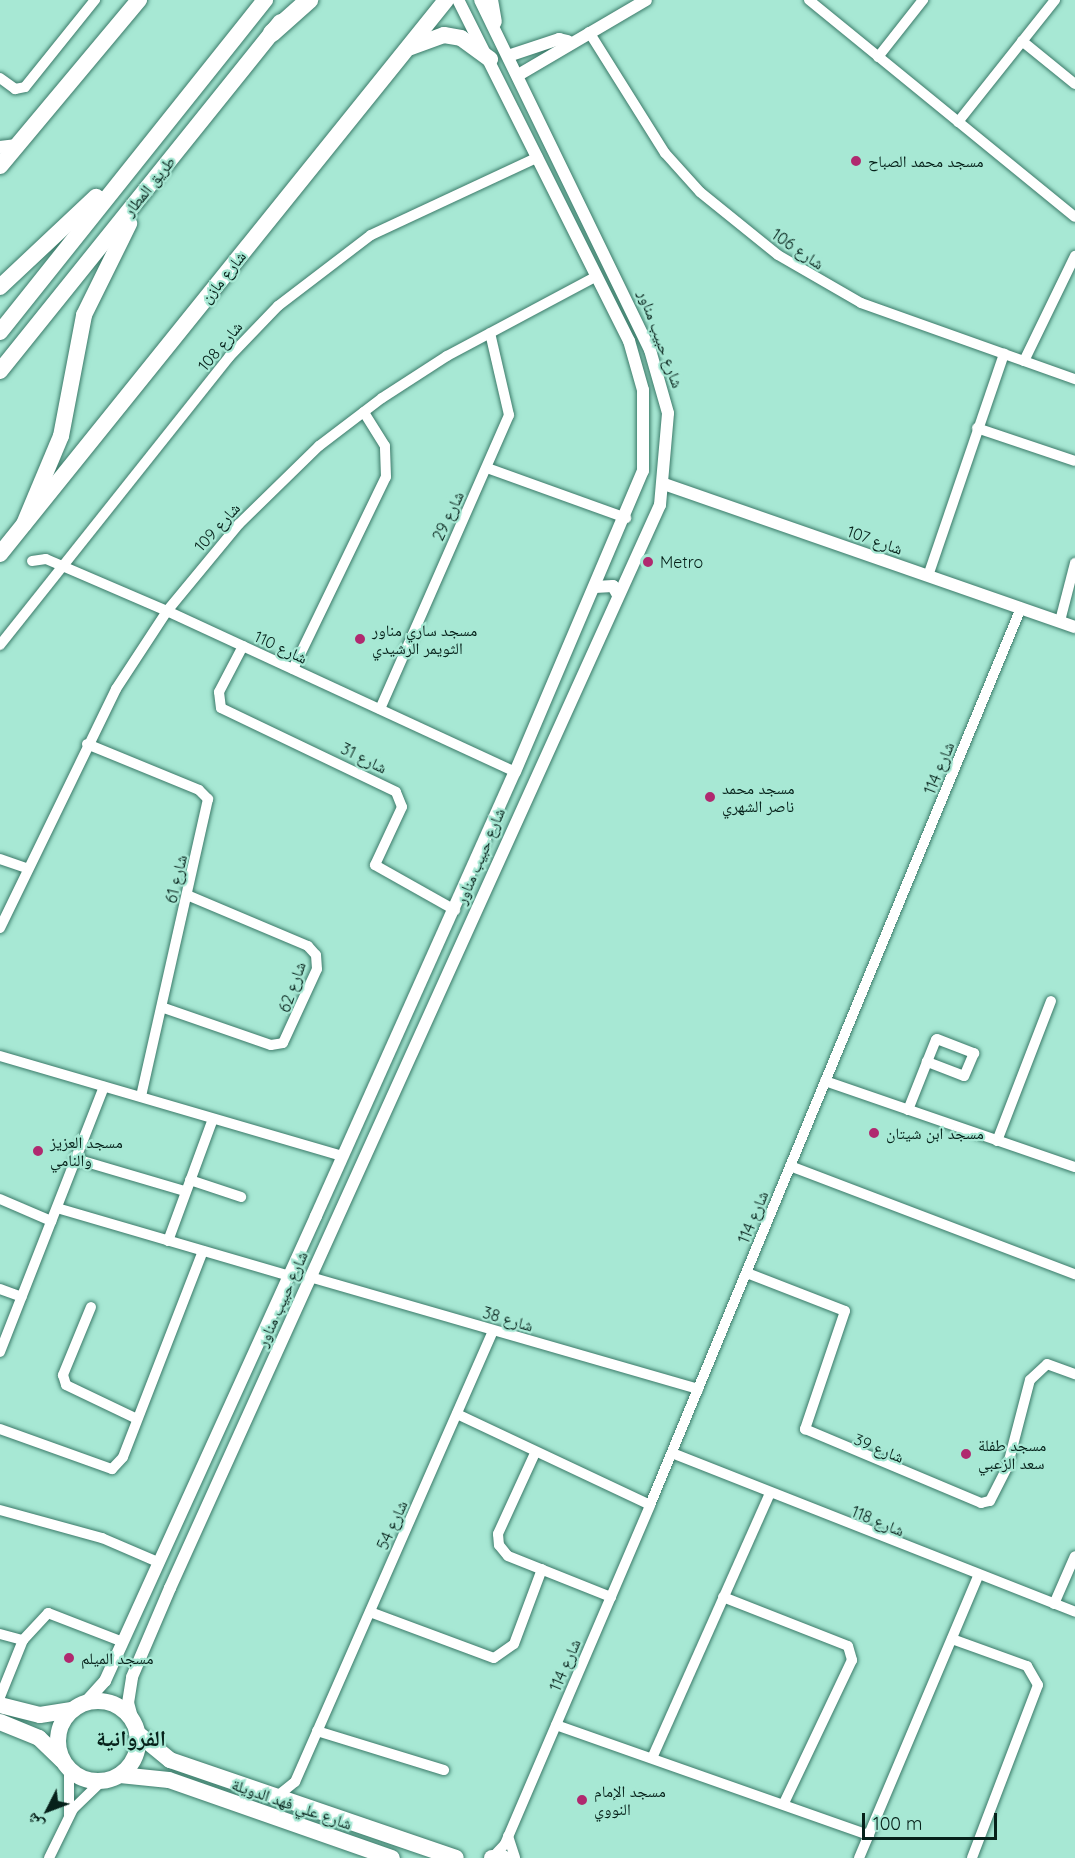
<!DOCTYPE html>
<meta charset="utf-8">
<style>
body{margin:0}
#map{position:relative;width:1075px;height:1858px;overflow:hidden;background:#a7e8d4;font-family:Quicksand,"Noto Naskh Arabic",sans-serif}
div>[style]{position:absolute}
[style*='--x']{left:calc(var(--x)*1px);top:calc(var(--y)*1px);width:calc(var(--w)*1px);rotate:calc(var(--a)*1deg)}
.roads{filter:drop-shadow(0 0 2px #3b7a69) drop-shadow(0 0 2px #3b7a69)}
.minor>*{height:10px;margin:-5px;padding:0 5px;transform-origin:5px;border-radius:5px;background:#fff}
.tertiary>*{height:12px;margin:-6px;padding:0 6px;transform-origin:6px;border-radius:6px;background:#fff}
.primary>*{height:16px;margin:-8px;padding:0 8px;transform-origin:8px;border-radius:8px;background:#fff}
.primary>.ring{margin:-8px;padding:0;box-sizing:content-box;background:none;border:16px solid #fff;border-radius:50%}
.trunk>*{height:16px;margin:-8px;padding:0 8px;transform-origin:8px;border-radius:8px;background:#fff}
.motorway>*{height:18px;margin:-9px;padding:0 9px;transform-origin:9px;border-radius:9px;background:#fff}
.dots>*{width:16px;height:16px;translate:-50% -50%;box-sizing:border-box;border:3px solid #a7e8d4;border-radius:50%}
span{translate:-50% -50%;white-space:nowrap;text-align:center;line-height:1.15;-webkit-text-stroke:4.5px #a7e8d4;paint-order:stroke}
.poi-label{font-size:16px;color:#06211a}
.left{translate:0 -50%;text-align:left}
.street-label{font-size:16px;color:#06211a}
.district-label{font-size:22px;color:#06211a;font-weight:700}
.north{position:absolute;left:18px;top:1780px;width:60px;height:60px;-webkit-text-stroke:4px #a7e8d4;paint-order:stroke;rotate:228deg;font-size:16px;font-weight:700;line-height:24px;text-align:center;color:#06211a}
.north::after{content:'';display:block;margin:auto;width:21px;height:27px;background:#06211a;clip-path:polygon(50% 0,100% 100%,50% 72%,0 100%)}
.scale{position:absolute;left:862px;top:1813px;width:135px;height:27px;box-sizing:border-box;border:3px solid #06211a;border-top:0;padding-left:8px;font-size:18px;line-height:21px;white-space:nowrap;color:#06211a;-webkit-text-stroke:4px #a7e8d4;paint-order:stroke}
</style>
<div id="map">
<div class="roads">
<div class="minor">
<i style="--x:809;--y:0;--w:343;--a:39.2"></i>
<i style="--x:589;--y:32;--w:143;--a:57.9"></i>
<i style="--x:665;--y:153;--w:52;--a:48.1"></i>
<i style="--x:700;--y:192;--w:100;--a:38.9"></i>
<i style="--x:778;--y:255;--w:96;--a:30"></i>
<i style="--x:861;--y:303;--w:227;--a:19.6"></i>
<i style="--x:1022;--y:41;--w:68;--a:39.1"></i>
<i style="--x:878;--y:57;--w:73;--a:-51.7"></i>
<i style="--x:0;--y:78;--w:19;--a:36"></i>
<i style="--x:15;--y:89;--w:10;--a:-11"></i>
<i style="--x:25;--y:87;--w:112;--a:-51.2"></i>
<i style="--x:958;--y:122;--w:156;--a:-51.5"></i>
<i style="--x:1024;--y:361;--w:117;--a:-64.1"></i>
<i style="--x:977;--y:428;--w:103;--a:18.6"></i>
<i style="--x:487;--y:468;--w:148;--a:19.8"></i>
<i style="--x:32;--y:561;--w:14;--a:-8"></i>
<i style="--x:46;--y:559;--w:132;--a:23.3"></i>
<i style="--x:167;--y:611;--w:383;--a:24.8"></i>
<i style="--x:928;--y:576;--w:235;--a:-71.1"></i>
<i style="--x:1060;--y:621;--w:60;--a:-75.5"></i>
<i style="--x:0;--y:645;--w:368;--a:-51.5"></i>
<i style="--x:229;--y:357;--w:71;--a:-46.1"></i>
<i style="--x:278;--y:306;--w:117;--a:-37.4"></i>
<i style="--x:371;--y:235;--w:184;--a:-25"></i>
<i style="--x:243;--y:646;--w:52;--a:117.6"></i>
<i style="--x:219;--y:692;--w:16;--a:83"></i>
<i style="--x:221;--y:708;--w:194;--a:25.6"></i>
<i style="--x:396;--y:792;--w:16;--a:68"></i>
<i style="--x:402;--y:807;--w:64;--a:115"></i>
<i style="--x:375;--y:865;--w:92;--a:29.4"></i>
<i style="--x:293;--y:669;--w:213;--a:-64.2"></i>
<i style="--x:386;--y:477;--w:31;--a:-92"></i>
<i style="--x:385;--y:446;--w:40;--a:-122"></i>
<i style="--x:380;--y:709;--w:321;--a:-66.3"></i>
<i style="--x:509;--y:415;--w:84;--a:-103"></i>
<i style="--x:87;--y:744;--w:121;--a:22.3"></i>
<i style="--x:199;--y:790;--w:13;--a:45"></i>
<i style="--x:208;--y:799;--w:305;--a:102.7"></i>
<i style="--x:0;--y:859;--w:28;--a:19"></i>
<i style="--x:0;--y:928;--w:266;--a:-64.1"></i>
<i style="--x:116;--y:689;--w:93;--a:-56.8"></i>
<i style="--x:167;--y:611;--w:113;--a:-50.4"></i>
<i style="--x:239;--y:524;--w:112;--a:-44.3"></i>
<i style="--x:319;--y:446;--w:79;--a:-37.3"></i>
<i style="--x:382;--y:398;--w:77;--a:-32.9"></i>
<i style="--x:447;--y:356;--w:170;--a:-28.1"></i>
<i style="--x:164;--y:1008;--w:113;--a:19.1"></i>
<i style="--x:271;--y:1045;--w:12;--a:-9"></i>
<i style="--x:283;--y:1043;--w:81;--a:-65.3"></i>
<i style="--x:317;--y:969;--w:14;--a:-94"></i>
<i style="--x:316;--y:955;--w:12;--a:-132"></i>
<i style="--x:308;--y:946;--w:131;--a:-157.1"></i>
<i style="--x:0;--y:1056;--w:356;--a:16.3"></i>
<i style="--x:825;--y:1081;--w:264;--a:19"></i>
<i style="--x:908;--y:1110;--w:52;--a:-68.4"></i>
<i style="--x:927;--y:1062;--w:24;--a:-68"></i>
<i style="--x:936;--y:1040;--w:1;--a:-45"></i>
<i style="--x:937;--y:1039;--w:40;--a:21"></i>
<i style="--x:974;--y:1053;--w:25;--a:113"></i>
<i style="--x:964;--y:1076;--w:40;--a:-159"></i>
<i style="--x:997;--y:1141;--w:150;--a:-68.9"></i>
<i style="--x:76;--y:1159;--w:114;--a:16.4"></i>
<i style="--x:790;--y:1166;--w:305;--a:20.8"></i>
<i style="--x:190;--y:1180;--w:54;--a:18.4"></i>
<i style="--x:0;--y:1199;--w:56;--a:23.3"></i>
<i style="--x:57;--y:1208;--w:242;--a:16.3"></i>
<i style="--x:168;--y:1241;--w:130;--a:-69.8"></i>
<i style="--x:747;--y:1273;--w:105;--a:21.2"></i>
<i style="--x:845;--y:1311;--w:125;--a:108.7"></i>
<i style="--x:805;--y:1429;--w:191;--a:22.8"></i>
<i style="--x:981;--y:1503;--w:9;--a:-13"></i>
<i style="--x:990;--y:1501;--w:37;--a:-63"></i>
<i style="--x:1007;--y:1468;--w:91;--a:-75.4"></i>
<i style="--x:1030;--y:1380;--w:23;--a:-43"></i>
<i style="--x:1047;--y:1364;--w:30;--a:20"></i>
<i style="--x:310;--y:1277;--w:404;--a:16.1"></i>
<i style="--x:0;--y:1289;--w:23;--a:20"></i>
<i style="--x:91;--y:1307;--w:74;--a:112.4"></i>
<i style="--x:63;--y:1375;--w:10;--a:73"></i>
<i style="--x:66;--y:1385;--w:76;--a:25.6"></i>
<i style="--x:0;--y:1352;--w:285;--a:-68.6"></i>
<i style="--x:457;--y:1414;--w:213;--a:25.2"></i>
<i style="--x:0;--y:1429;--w:119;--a:19.7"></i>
<i style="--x:112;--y:1469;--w:16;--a:-47"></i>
<i style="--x:123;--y:1457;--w:221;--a:-68.8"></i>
<i style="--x:535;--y:1453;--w:89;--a:114.6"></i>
<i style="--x:498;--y:1534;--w:11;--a:85"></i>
<i style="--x:499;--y:1545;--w:14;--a:51"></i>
<i style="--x:508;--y:1556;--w:111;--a:21.7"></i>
<i style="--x:672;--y:1453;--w:433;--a:21.5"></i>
<i style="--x:0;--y:1510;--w:106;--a:15.4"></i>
<i style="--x:102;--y:1538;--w:61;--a:23.2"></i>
<i style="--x:723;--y:1597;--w:134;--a:21.4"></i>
<i style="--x:848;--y:1646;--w:15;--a:74"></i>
<i style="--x:852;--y:1660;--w:158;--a:115.4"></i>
<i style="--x:1054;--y:1604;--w:52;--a:-66.4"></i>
<i style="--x:370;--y:1612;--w:132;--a:20.4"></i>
<i style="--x:494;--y:1658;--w:24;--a:-35"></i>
<i style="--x:514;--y:1644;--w:80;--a:-69.5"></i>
<i style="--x:0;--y:1634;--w:24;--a:15"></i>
<i style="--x:952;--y:1639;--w:80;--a:19.8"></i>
<i style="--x:1027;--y:1666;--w:22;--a:60"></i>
<i style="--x:1038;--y:1685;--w:185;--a:110.9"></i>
<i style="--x:0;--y:1697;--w:61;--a:-68"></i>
<i style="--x:23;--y:1640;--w:37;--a:-47"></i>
<i style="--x:48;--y:1613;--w:80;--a:21.1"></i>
<i style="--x:556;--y:1725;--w:332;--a:19.4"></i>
<i style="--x:317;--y:1731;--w:133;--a:17.1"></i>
<i style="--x:653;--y:1756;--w:288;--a:-66"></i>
<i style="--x:69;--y:1769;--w:47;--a:90"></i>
<i style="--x:275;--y:1798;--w:26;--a:-39"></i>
<i style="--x:295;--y:1782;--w:493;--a:-66.3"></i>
<i style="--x:508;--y:1836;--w:23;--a:72"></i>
<i style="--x:49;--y:1858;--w:55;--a:-63.9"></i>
<i style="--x:73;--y:1809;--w:40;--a:-44"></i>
<i style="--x:492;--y:1858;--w:19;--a:-47"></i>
<i style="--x:505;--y:1844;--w:369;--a:-66.8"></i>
<i style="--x:650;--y:1505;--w:971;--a:-67.53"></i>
<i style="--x:859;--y:1858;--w:306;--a:-67.1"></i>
</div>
<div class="tertiary">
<i style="--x:511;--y:55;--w:51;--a:-18.4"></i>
<i style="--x:559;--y:39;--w:9;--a:13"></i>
<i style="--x:520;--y:74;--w:146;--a:-30.4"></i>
<i style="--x:0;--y:147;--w:17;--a:-7"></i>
<i style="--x:664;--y:484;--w:435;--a:19.2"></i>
<i style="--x:595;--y:587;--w:18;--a:-3"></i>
<i style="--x:613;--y:586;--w:10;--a:61"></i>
<i style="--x:85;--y:1703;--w:30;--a:-48"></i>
<i style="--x:105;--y:1681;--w:511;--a:-65.59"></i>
<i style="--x:316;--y:1216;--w:487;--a:-65.9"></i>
<i style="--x:515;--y:772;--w:327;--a:-67"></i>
<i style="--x:643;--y:471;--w:81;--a:-90"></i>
<i style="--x:643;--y:390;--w:51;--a:-105.9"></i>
<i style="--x:629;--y:341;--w:381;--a:-116.6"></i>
<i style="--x:134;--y:1725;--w:23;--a:-105"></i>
<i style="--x:128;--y:1703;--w:26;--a:-81"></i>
<i style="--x:132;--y:1677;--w:97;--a:-66.9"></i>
<i style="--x:170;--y:1588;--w:1189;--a:-65.66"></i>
<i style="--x:660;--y:505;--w:92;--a:-85"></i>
<i style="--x:668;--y:413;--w:66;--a:-105.9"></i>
<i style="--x:650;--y:350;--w:389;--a:-115.9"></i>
</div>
<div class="primary">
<i style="--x:490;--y:0;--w:22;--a:80"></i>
<i style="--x:411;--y:47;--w:35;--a:-20"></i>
<i style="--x:444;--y:35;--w:17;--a:10"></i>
<i style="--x:461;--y:38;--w:36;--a:36"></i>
<i style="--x:0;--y:166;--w:217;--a:-50.1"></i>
<i style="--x:0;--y:554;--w:711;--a:-51.16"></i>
<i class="ring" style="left:58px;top:1701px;width:64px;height:64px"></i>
<i style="--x:0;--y:1705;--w:41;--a:14"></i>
<i style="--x:40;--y:1715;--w:32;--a:-9"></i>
<i style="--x:0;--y:1722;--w:42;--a:22.3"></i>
<i style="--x:39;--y:1738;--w:32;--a:44"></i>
<i style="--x:137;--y:1733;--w:43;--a:39.3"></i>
<i style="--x:170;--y:1760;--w:302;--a:18.9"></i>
<i style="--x:120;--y:1775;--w:49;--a:5.8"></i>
<i style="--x:169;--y:1780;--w:236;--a:19.3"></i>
<i style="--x:492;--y:1858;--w:11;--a:0"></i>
</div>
<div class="trunk">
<i style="--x:0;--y:287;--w:132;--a:-43.2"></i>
<i style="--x:0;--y:332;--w:425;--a:-51.4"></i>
<i style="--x:0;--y:371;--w:448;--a:-51.2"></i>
<i style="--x:24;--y:524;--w:95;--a:-67.2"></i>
<i style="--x:61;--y:436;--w:123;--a:-79.2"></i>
<i style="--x:84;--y:315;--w:102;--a:-63.7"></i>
</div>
<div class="motorway">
<i style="--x:272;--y:33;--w:50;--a:-41.7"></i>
</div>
</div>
<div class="dots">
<i style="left:856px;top:161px;background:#b0296f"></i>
<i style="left:648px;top:562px;background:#b0296f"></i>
<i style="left:360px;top:639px;background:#b0296f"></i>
<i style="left:710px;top:797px;background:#b0296f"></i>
<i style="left:874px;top:1133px;background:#b0296f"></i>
<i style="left:38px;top:1151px;background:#b0296f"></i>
<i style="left:966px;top:1454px;background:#b0296f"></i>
<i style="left:69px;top:1658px;background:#b0296f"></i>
<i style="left:582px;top:1800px;background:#b0296f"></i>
</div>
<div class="poi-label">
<span class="left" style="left:868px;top:161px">مسجد محمد الصباح</span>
<span class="left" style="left:660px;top:562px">Metro</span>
<span class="left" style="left:372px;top:639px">مسجد ساري مناور<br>الثويمر الرشيدي</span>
<span class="left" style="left:722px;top:797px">مسجد محمد<br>ناصر الشهري</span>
<span class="left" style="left:886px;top:1133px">مسجد ابن شيتان</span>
<span class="left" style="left:50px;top:1151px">مسجد العزيز<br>والنامي</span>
<span class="left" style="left:978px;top:1454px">مسجد طفلة<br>سعد الزعبي</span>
<span class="left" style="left:81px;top:1658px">مسجد الميلم</span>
<span class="left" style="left:594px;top:1800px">مسجد الإمام<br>النووي</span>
</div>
<div class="street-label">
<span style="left:149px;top:186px;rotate:-51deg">طريق المطار</span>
<span style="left:798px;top:249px;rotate:34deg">شارع 106</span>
<span style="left:223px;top:277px;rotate:-51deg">شارع مازن</span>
<span style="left:661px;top:339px;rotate:70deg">شارع حبيب مناور</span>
<span style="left:220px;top:346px;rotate:-50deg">شارع 108</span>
<span style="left:448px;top:516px;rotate:-65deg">شارع 29</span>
<span style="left:217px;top:527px;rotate:-48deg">شارع 109</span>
<span style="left:875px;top:540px;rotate:19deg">شارع 107</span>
<span style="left:281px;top:647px;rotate:25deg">شارع 110</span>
<span style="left:364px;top:758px;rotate:26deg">شارع 31</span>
<span style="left:939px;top:768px;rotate:-68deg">شارع 114</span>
<span style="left:480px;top:856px;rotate:-67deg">شارع حبيب مناور</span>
<span style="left:176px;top:879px;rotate:-77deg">شارع 61</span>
<span style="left:292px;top:987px;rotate:-71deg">شارع 62</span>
<span style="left:753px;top:1217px;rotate:-68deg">شارع 114</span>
<span style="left:282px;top:1299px;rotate:-66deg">شارع حبيب مناور</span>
<span style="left:508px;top:1319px;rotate:16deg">شارع 38</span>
<span style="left:879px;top:1448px;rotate:22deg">شارع 39</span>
<span style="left:878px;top:1521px;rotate:22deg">شارع 118</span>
<span style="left:392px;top:1525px;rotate:-66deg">شارع 54</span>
<span style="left:565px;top:1665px;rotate:-67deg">شارع 114</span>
<span style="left:292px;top:1804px;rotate:19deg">شارع علي فهد الدويلة</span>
</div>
<div class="district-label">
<span style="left:131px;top:1739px">الفروانية</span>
</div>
<div class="north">ش</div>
<div class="scale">100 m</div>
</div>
